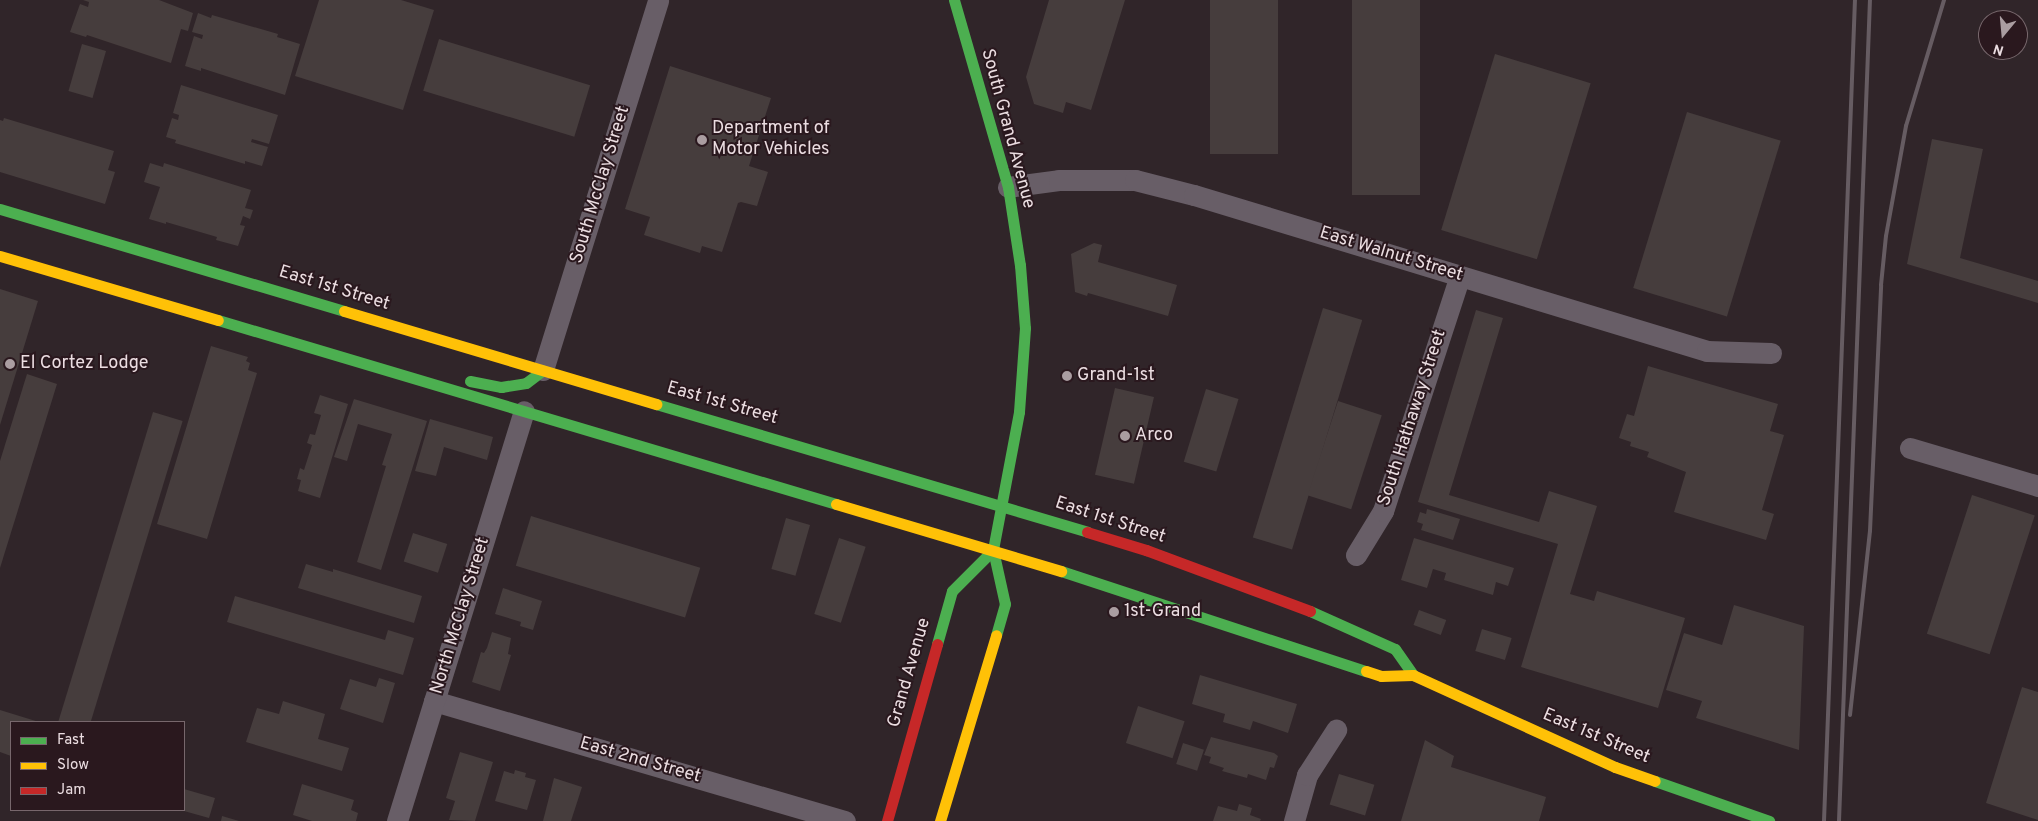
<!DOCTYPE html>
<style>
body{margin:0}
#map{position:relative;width:2038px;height:821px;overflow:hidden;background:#302529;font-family:Overpass,sans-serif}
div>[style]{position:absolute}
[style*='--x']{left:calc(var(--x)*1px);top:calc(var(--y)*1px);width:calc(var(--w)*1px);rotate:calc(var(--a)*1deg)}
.building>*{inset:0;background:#463d3d;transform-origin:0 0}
.street>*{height:21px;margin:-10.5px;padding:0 10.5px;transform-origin:10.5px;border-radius:10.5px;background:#685e67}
.fast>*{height:11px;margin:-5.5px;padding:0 5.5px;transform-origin:5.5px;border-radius:5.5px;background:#4caf50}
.slow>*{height:11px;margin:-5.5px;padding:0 5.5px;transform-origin:5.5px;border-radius:5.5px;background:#ffc107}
.jam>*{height:11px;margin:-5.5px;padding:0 5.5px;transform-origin:5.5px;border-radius:5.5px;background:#c62828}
.rail>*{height:4px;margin:-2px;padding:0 2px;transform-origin:2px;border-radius:2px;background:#665c62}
.dots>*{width:14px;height:14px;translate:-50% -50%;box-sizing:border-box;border:2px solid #2a181e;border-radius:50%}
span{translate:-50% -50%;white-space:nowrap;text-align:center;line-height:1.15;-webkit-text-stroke:4px #2a181e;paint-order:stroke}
.street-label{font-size:18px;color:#ebdde1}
.poi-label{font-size:18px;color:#ebdde1}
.left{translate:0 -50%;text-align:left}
.legend{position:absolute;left:10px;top:721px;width:175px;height:90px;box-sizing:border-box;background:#2a181e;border:1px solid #77676c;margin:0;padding:6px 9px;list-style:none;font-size:15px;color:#ebdde1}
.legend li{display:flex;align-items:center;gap:10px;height:25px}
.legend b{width:25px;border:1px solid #77676c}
.north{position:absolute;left:1978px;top:10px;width:50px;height:50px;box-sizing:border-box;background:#2a181e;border:1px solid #77676c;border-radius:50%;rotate:197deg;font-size:14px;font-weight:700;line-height:20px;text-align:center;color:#ebdde1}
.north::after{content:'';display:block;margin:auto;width:18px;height:22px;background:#aa9da1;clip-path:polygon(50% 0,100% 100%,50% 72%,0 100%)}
</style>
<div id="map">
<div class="building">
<i style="clip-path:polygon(83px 0,159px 0,193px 13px,188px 31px,181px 29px,171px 63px,87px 35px,86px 37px,70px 32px,80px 4px,88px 7px,89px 2px)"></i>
<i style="clip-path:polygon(319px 0,401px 0,434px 10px,403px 110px,295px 76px)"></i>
<i style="clip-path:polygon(1049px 0,1125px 0,1091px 110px,1066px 102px,1063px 113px,1034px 104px,1026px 77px)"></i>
<i style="left:1210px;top:0;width:68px;height:154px"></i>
<i style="left:1352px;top:0;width:68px;height:195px"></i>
<i style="clip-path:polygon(198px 13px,211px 18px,212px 15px,278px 34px,277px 37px,300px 44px,285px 95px,201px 68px,201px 71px,185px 66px,194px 36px,202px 39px,203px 35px,192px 32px)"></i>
<i style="left:439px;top:39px;width:158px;height:54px;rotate:17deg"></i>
<i style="left:82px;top:44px;width:25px;height:49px;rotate:16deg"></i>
<i style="left:1495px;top:54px;width:100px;height:184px;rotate:17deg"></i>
<i style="clip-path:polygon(670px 66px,771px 98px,749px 166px,768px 172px,757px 206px,741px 202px,738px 203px,722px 252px,702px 246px,700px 253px,644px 235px,650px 217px,625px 209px)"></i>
<i style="clip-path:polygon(181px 85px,278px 115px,269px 144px,252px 139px,251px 142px,268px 147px,262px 166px,245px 161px,245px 164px,175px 143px,176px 140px,166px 137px,172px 118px,178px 120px,179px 115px,173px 113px)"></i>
<i style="left:1687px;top:112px;width:98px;height:184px;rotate:17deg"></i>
<i style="clip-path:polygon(4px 118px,114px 151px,108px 170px,115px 172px,105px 204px,0 172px,0 120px,3px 121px)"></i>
<i style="clip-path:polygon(1932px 139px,1983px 149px,1960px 258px,2038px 281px,2038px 303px,1907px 264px)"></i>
<i style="clip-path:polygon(150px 163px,163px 167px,164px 163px,251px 190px,245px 208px,253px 210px,250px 219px,243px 216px,240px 225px,245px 226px,238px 246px,216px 240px,217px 237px,166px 222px,166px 224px,149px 219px,160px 187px,144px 182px)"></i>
<i style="clip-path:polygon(1094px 243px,1102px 245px,1098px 262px,1177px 285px,1168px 316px,1088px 293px,1087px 296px,1075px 292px,1071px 254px)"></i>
<i style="clip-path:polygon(0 289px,38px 301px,0 425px)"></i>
<i style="left:1323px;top:308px;width:41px;height:240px;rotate:17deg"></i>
<i style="clip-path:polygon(1476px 310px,1503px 318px,1449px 495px,1539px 522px,1549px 491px,1597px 506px,1570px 594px,1594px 601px,1597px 591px,1685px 618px,1658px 708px,1521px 667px,1558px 544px,1418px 502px)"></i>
<i style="clip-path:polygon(211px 346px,248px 357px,246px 361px,250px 363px,248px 370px,257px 373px,207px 539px,157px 524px)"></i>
<i style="clip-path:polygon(1648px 366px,1778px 404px,1770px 431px,1784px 435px,1762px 510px,1774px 514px,1766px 540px,1674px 512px,1686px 472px,1647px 457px,1649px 452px,1630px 446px,1631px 442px,1619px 438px,1627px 414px,1634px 416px)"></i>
<i style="clip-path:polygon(27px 374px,57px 384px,0 568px,0 461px)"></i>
<i style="left:1115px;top:388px;width:40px;height:89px;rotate:13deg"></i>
<i style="left:1206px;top:389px;width:34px;height:76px;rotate:17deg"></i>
<i style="clip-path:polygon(320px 395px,348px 404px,320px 498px,298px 491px,301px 480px,297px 479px,300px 468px,304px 470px,312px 445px,307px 443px,310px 434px,315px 435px,321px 415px,314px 413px)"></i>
<i style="clip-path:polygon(354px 399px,427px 421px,381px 570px,357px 562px,386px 466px,382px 465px,392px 434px,358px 424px,347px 461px,334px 457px)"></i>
<i style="left:1338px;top:401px;width:46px;height:99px;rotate:18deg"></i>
<i style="left:153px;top:412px;width:31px;height:324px;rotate:17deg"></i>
<i style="clip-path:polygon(430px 419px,493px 437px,487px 460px,444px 447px,436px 476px,415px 471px)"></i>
<i style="left:1972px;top:495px;width:66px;height:146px;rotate:18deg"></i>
<i style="clip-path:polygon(1427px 509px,1460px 519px,1453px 540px,1421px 530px,1423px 524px,1417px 522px,1420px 512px,1426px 514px)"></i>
<i style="left:531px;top:516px;width:177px;height:52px;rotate:17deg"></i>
<i style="left:786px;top:518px;width:25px;height:53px;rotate:16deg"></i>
<i style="left:413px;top:533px;width:36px;height:30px;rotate:18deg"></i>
<i style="left:839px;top:538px;width:28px;height:80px;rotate:18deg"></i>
<i style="clip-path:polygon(1414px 538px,1514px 568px,1508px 586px,1496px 582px,1493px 595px,1444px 580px,1446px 573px,1433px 569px,1427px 588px,1401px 580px)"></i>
<i style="clip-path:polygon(306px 564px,333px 572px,333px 569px,422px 596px,414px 623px,298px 588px)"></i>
<i style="clip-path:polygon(503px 588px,542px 601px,533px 630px,520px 626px,521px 622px,495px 614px)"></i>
<i style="clip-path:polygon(235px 596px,385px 640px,388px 630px,414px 638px,403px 675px,227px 622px)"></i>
<i style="clip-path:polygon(1734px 605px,1804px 626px,1799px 750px,1696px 718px,1702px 701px,1666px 690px,1684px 633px,1722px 645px)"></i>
<i style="left:1419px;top:610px;width:29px;height:16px;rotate:20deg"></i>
<i style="left:1482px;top:629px;width:31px;height:23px;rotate:17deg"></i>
<i style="clip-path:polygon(492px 632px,511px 638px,508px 654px,511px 655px,500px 691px,472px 682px,481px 652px,484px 653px,487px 648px)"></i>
<i style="clip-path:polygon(1200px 675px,1297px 704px,1288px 733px,1253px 721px,1250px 730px,1223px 722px,1225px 714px,1192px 704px)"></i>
<i style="clip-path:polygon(379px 678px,395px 683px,383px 723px,340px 709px,350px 679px,376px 687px)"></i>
<i style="clip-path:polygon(2022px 687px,2038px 692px,2038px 820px,1986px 803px)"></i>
<i style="clip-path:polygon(283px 701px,325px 714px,318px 739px,349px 748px,342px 771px,246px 742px,257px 708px,279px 714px)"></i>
<i style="left:1138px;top:706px;width:49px;height:39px;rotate:18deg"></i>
<i style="clip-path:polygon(0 710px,39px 722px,11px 722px,11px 756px,0 752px)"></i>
<i style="clip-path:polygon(1211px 737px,1274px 753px,1278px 756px,1274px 768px,1270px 767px,1266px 780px,1248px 774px,1247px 778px,1222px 771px,1224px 768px,1209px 763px,1211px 757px,1204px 755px)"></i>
<i style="clip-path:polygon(1425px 740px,1454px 756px,1451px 767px,1546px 797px,1539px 821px,1401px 821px)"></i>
<i style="left:1183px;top:743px;width:22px;height:22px;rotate:18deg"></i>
<i style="clip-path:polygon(460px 752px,493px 762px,475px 821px,449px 820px,455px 801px,446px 798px)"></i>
<i style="clip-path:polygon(515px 770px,526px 773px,525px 777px,536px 780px,527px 810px,495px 801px,504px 771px,514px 774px)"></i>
<i style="left:1339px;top:774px;width:37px;height:32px;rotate:17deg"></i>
<i style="clip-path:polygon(554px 778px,582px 787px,571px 821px,543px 821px)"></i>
<i style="clip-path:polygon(302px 784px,354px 800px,351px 810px,358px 813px,356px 821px,312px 821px,293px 815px)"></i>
<i style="clip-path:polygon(184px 789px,215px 798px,209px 818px,184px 811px)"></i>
<i style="clip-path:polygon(1239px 804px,1252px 808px,1250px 815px,1261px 819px,1260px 821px,1213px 821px,1218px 806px,1237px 811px)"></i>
<i style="clip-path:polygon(222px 816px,239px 821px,221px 821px)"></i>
</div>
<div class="street">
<i style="--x:1008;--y:187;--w:51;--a:-7.8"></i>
<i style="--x:1059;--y:180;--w:76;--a:0"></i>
<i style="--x:1135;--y:180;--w:61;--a:14.3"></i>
<i style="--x:1194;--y:195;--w:536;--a:16.91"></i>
<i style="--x:1707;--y:351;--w:64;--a:1.8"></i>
<i style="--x:543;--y:370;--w:387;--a:-72.7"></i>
<i style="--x:1910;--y:448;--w:134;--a:16.5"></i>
<i style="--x:1356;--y:555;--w:52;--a:-58.5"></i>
<i style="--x:1383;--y:511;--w:247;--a:-71.9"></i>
<i style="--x:434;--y:701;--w:428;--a:16.3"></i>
<i style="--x:397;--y:821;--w:429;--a:-72.8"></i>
<i style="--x:1294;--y:821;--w:48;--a:-74.2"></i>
<i style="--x:1307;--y:775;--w:54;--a:-57.2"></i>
</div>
<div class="fast">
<i style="--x:954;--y:0;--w:195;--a:73.9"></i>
<i style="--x:1008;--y:187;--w:79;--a:81.3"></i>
<i style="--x:1020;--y:265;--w:63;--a:85.5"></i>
<i style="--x:1025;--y:328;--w:84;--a:94.1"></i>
<i style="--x:1019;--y:412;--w:140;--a:100.7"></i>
<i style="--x:993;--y:550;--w:55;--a:77.5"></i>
<i style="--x:1005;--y:604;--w:32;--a:106"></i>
<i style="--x:0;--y:209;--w:359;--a:16.5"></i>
<i style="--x:218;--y:320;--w:645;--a:16.58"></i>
<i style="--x:470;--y:381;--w:32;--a:11"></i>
<i style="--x:501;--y:387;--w:25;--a:-9"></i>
<i style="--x:526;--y:383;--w:21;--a:-37"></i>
<i style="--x:656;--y:404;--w:450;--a:16.5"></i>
<i style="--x:1061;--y:571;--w:321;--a:18.2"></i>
<i style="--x:1310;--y:611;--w:93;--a:24.1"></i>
<i style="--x:1395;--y:649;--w:32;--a:55"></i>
<i style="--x:937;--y:644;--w:55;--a:-74.2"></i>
<i style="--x:952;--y:591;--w:58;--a:-45"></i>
<i style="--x:1655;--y:781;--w:121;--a:19.3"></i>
</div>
<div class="slow">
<i style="--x:0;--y:256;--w:227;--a:16.4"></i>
<i style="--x:344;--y:311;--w:326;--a:16.6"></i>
<i style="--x:836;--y:504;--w:235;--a:16.6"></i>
<i style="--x:1366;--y:671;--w:16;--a:18"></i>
<i style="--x:1381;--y:676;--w:32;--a:-2"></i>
<i style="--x:1413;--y:675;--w:222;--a:24.5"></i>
<i style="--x:1615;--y:767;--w:42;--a:19.3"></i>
<i style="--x:940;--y:821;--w:194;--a:-73.2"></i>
</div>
<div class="jam">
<i style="--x:1087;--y:532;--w:62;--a:17"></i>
<i style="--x:1146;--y:550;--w:175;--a:20.4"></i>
<i style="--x:887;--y:821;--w:184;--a:-74.2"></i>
</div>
<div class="rail">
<i style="--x:1850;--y:715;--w:185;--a:-83.8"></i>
<i style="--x:1870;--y:531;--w:246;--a:-87.4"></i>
<i style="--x:1881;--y:285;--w:49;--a:-84.2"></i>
<i style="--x:1886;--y:236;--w:112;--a:-79.7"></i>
<i style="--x:1906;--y:126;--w:132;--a:-73.2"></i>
<i style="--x:1824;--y:821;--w:822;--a:-87.84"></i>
<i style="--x:1839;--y:821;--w:822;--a:-87.84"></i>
</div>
<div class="dots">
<i style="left:702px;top:140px;background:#aa9da1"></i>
<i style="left:10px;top:364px;background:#aa9da1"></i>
<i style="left:1067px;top:376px;background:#aa9da1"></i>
<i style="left:1125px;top:436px;background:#aa9da1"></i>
<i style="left:1114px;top:612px;background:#aa9da1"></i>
</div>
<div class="street-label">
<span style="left:1007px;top:129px;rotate:75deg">South Grand Avenue</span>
<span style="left:601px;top:185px;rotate:-73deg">South McClay Street</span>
<span style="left:1391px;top:255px;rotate:17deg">East Walnut Street</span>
<span style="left:334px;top:289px;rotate:17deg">East 1st Street</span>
<span style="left:722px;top:404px;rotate:16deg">East 1st Street</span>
<span style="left:1413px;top:418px;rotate:-72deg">South Hathaway Street</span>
<span style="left:1110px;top:521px;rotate:18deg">East 1st Street</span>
<span style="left:461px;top:616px;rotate:-73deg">North McClay Street</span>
<span style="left:910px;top:673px;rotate:-74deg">Grand Avenue</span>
<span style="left:1596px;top:737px;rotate:23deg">East 1st Street</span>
<span style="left:640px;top:761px;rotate:16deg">East 2nd Street</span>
</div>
<div class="poi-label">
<span class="left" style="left:712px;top:140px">Department of<br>Motor Vehicles</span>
<span class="left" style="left:20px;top:364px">El Cortez Lodge</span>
<span class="left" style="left:1077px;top:376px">Grand-1st</span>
<span class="left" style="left:1135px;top:436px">Arco</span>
<span class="left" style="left:1124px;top:612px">1st-Grand</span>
</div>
<ul class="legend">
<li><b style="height:6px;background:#4caf50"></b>Fast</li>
<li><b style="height:6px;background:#ffc107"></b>Slow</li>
<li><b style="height:6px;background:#c62828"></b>Jam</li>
</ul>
<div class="north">N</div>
</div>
